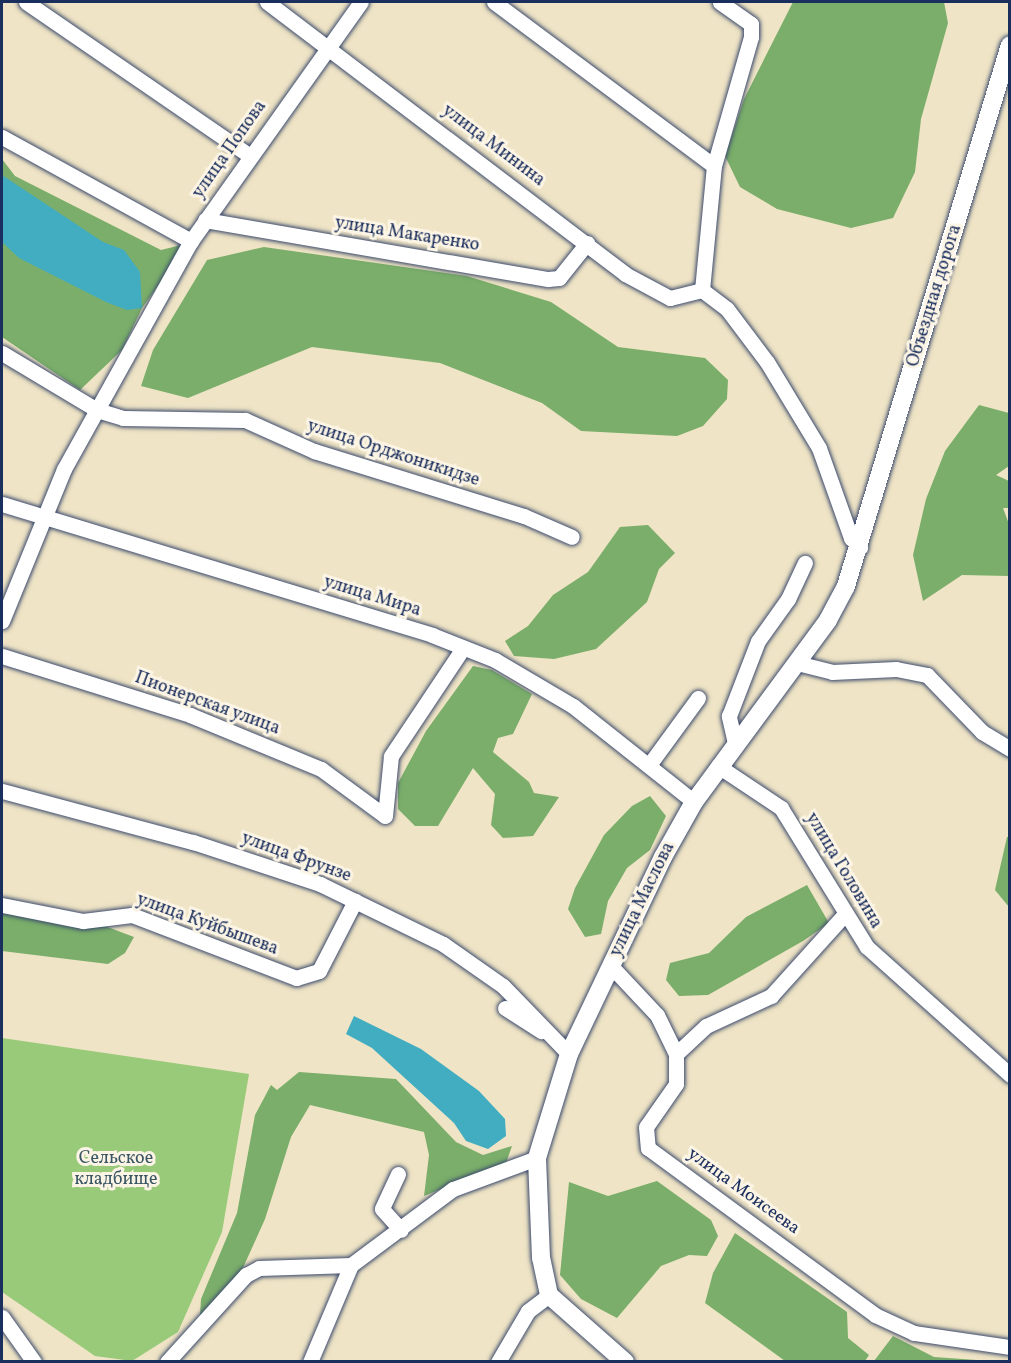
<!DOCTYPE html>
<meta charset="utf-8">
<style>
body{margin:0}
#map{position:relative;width:1011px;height:1363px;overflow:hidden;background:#efe4c5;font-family:Vollkorn,serif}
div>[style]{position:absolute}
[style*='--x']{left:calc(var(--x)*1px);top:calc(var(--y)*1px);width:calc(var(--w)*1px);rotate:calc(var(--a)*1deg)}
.green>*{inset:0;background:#99ca7a}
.forest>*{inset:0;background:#7aae6a}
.water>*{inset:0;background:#42adc1}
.roads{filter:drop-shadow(0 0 2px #3b4a6d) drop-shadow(0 0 2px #3b4a6d)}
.minor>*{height:15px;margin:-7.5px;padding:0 7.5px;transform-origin:7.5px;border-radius:7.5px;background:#fff}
.major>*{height:18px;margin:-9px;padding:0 9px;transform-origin:9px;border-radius:9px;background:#fff}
span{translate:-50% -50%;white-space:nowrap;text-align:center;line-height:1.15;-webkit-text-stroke:6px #fcf5e5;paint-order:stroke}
.street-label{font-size:18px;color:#1b2f5e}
.park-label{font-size:18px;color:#3a5665}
.frame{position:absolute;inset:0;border:3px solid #1b2f5e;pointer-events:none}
</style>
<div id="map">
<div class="green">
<i style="clip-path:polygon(2px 1038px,249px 1074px,222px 1232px,178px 1332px,132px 1361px,95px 1356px,2px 1292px)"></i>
</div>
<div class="forest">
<i style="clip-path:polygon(793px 2px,944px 2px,948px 23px,921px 119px,915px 172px,893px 218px,851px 228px,777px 209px,740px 187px,725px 156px,744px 99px)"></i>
<i style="clip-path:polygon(2px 159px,15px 176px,161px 250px,189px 243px,142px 308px,122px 350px,80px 390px,2px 337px)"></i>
<i style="clip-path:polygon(264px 247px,467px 276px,551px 302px,618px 347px,705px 358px,728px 380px,727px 399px,703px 426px,677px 436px,581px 431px,542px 403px,440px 363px,312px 347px,188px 398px,141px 386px,153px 350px,207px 260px)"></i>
<i style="clip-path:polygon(979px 405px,1009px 413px,1009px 466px,996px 475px,1009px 481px,1009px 508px,1003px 508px,1009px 524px,1009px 576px,962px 575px,923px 601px,913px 555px,926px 499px,945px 451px)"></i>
<i style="clip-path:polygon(648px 525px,675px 553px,659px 569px,647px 602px,596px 649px,554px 659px,514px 656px,505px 641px,528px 626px,553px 595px,588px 572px,620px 527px)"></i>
<i style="clip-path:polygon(473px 666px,492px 670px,532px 694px,513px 734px,498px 738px,493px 752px,529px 782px,534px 793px,559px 797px,533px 836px,503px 838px,491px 825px,495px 794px,473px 768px,438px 826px,415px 826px,398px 809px,398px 783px,426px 731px)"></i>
<i style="clip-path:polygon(650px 796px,666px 816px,650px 850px,627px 868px,608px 901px,601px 934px,585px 937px,568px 909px,575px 888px,604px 835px,632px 806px)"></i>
<i style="clip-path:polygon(1007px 837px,1010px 837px,1009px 907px,995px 890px)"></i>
<i style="clip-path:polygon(807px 885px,829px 923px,803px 941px,708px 995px,679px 996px,666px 980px,670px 963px,709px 953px,746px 917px)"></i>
<i style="clip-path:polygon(2px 910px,81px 917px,134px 937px,125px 953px,108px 964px,2px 951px)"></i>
<i style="clip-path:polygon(299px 1072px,396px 1079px,456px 1142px,483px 1155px,512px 1146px,506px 1163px,424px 1196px,429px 1155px,424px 1132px,310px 1105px,291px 1137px,265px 1219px,233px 1290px,200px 1315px,201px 1299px,237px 1213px,255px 1115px,271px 1085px,277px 1090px)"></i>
<i style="clip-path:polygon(657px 1181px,711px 1220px,718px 1236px,707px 1256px,689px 1255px,661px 1266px,617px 1318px,581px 1299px,560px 1275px,569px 1182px,608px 1196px)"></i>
<i style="clip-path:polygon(735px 1233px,847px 1312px,848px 1338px,869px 1355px,865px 1361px,785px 1361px,705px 1303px,713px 1273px)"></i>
<i style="clip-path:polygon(893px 1336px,934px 1357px,991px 1361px,874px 1361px)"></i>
</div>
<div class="water">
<i style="clip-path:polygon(2px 175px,103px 242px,124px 250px,140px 272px,142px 308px,127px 310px,106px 302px,19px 258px,2px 242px)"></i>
<i style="clip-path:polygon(354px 1016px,421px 1049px,479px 1091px,505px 1119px,506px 1136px,488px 1149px,466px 1141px,454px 1123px,372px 1048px,346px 1034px)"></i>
</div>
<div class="roads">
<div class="minor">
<i style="--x:26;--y:2;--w:270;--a:34.5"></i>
<i style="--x:267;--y:2;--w:450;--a:37.2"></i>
<i style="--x:625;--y:274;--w:51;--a:28.1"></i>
<i style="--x:670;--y:298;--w:33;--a:-14"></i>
<i style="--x:494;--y:2;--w:274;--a:36.7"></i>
<i style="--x:2;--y:137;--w:216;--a:28.8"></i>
<i style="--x:205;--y:220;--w:348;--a:9.8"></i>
<i style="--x:548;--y:279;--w:11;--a:-5"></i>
<i style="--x:559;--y:278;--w:45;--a:-51.3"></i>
<i style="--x:702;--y:290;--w:125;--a:-84.5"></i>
<i style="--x:714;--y:166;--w:134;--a:-74"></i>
<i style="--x:751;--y:37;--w:13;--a:-90"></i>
<i style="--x:751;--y:24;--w:38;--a:-145"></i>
<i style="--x:702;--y:290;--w:31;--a:37"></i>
<i style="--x:727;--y:309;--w:66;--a:53"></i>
<i style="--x:767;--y:362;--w:100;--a:58.8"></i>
<i style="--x:819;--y:448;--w:96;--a:70.4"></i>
<i style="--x:851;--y:538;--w:13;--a:45"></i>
<i style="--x:2;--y:353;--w:111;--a:31"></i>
<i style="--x:97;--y:410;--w:27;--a:17"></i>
<i style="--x:123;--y:418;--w:122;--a:0.9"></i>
<i style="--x:245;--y:420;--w:76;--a:24.2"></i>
<i style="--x:314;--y:451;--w:220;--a:17.2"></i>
<i style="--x:524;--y:516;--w:52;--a:23.6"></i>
<i style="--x:2;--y:504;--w:450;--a:16.9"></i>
<i style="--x:432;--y:635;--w:68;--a:21.6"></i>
<i style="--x:495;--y:660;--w:91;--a:30.5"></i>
<i style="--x:573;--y:706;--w:154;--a:38.4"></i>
<i style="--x:2;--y:621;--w:164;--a:-67.8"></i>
<i style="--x:64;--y:469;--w:261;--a:-60.9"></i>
<i style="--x:191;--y:241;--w:293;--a:-54.6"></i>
<i style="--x:2;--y:656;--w:197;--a:17.4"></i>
<i style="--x:190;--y:715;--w:142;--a:22.4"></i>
<i style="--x:321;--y:769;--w:79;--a:36.3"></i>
<i style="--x:797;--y:663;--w:36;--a:14"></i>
<i style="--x:832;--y:672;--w:64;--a:-2.7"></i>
<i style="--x:896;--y:669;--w:32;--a:11"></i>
<i style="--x:927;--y:675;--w:79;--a:46"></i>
<i style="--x:982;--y:732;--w:33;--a:31"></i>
<i style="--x:735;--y:743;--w:28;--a:-103"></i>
<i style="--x:729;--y:716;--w:80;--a:-68.9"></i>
<i style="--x:758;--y:641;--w:52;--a:-54.5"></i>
<i style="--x:788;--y:599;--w:40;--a:-65"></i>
<i style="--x:649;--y:765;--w:83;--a:-53.8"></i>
<i style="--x:718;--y:766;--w:76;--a:33.7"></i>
<i style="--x:781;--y:808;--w:163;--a:58.3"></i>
<i style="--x:867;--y:947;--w:192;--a:41.8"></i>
<i style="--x:2;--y:791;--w:198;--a:15"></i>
<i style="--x:193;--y:842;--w:134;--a:18.3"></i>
<i style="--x:320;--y:884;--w:137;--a:26"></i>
<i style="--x:443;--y:944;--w:73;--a:35"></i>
<i style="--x:503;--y:986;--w:95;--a:45.9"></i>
<i style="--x:385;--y:816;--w:60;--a:-84.3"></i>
<i style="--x:391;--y:756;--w:130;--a:-56.3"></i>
<i style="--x:2;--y:905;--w:83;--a:11.2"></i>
<i style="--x:83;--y:921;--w:49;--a:-7"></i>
<i style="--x:132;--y:915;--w:176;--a:21"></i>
<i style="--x:296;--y:978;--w:24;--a:-17"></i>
<i style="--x:319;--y:971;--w:79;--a:-62.8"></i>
<i style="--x:610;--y:965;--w:69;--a:46.8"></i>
<i style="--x:657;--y:1015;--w:43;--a:64"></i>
<i style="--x:676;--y:1054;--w:30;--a:90"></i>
<i style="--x:676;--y:1084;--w:52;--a:124.9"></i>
<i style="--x:646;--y:1127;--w:21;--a:85"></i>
<i style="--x:648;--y:1148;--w:282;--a:36.3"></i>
<i style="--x:875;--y:1315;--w:43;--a:24.8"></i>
<i style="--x:914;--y:1333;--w:97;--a:8.3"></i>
<i style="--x:505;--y:1008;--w:43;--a:32.6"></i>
<i style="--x:676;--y:1054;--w:41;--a:-43"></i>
<i style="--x:706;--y:1026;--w:72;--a:-24.8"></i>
<i style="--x:771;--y:996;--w:109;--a:-48"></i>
<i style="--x:398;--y:1174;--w:38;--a:115"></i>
<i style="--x:382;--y:1209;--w:28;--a:48"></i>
<i style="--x:2;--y:1317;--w:55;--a:54.6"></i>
<i style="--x:167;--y:1362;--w:118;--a:-47.8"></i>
<i style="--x:246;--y:1275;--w:15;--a:-28"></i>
<i style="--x:259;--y:1268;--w:92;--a:-1.9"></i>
<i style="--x:351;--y:1265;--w:127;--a:-36.7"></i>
<i style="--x:453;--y:1189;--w:90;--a:-20.3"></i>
<i style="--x:310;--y:1362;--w:105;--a:-67.1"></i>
<i style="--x:498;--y:1362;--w:59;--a:-59.5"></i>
<i style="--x:528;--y:1311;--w:26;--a:-37"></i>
</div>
<div class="major">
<i style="--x:625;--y:1362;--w:101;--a:-138.6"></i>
<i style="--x:549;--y:1295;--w:38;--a:-102"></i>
<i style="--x:541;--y:1258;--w:100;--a:-92.3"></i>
<i style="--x:537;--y:1158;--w:109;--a:-72.9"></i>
<i style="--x:569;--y:1054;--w:218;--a:-64.5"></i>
<i style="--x:663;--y:857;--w:63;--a:-60.6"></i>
<i style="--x:694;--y:802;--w:226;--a:-53.6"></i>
<i style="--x:828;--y:620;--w:38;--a:-62"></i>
<i style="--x:846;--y:586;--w:565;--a:-73.14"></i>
</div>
</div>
<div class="street-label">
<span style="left:493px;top:146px;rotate:37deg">улица Минина</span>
<span style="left:230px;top:150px;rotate:-55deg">улица Попова</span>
<span style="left:407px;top:235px;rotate:9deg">улица Макаренко</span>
<span style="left:935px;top:296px;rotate:-73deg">Объездная дорога</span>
<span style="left:393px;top:454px;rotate:18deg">улица Орджоникидзе</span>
<span style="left:372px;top:597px;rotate:17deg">улица Мира</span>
<span style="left:207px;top:704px;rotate:20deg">Пионерская улица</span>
<span style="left:296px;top:858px;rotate:20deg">улица Фрунзе</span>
<span style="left:843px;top:871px;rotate:59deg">улица Головина</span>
<span style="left:643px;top:900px;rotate:-64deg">улица Маслова</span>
<span style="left:207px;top:925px;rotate:20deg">улица Куйбышева</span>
<span style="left:743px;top:1192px;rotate:36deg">улица Моисеева</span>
</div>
<div class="park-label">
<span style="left:116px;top:1170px">Сельское<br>кладбище</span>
</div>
<div class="frame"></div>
</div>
